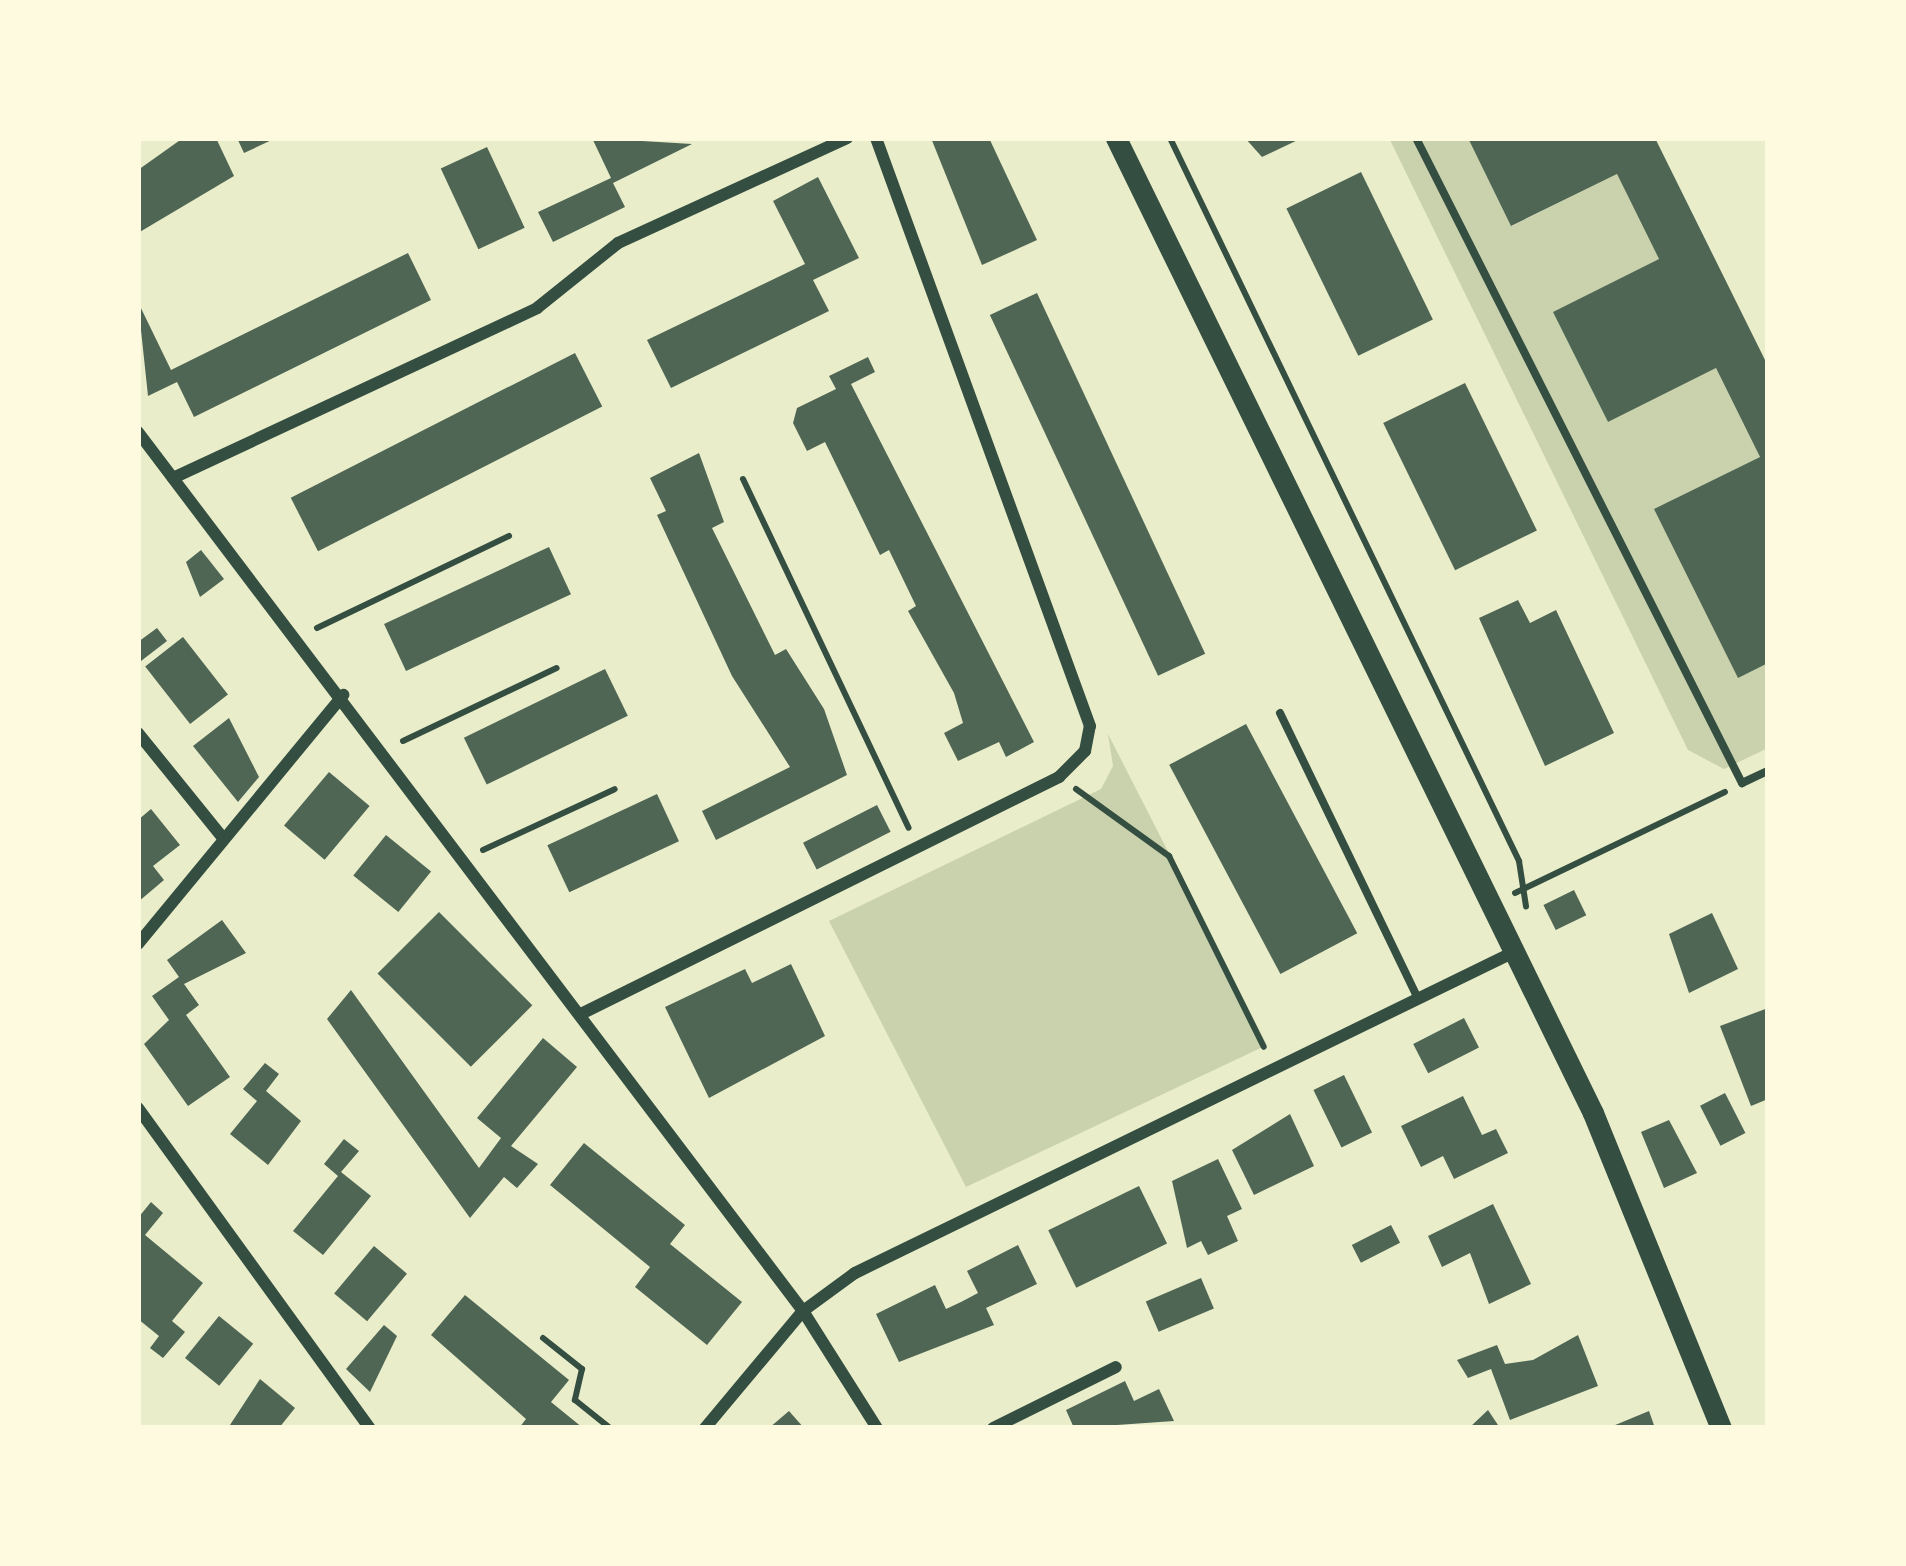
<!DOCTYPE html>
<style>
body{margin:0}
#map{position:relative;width:1906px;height:1566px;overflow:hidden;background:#e9edc9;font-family:"Source Sans 3",sans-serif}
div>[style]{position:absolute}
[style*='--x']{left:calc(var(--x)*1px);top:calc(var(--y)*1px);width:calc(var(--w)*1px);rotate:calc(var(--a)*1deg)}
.green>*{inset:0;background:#cad2ad}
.building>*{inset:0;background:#4f6655;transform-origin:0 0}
.path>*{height:6px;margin:-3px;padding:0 3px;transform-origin:3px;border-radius:3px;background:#344e41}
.service>*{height:8px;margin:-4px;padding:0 4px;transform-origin:4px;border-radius:4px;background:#344e41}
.minor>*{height:12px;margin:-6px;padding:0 6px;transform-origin:6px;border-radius:6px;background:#344e41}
.tertiary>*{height:21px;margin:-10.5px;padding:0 10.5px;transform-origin:10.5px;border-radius:10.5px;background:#344e41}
span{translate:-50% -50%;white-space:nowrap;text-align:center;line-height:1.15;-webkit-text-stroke:10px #fefae0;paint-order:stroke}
.frame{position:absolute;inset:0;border:141px solid #fefae0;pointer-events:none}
</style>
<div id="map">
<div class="green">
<i style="clip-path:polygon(1389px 138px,1468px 138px,1512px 226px,1617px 174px,1659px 259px,1554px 312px,1608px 422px,1716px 368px,1760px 457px,1655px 509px,1768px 663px,1768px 748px,1724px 769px,1688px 750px)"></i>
<i style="clip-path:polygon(1108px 734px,1267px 1045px,966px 1187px,829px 921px,1101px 789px,1113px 766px)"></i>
</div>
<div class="building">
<i style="clip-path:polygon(183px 138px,216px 138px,234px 176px,138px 233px,138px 170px)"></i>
<i style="clip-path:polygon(237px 138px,276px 138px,244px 153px)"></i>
<i style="clip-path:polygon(592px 138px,692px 144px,613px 183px,625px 207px,553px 242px,538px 212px,611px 178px)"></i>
<i style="clip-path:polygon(931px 138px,989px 138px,1037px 240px,982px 265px)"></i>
<i style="clip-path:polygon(1245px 138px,1302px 138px,1262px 157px)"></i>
<i style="clip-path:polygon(1468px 138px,1655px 138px,1768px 366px,1768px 663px,1738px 678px,1654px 509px,1760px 457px,1716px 368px,1608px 422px,1553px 312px,1659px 259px,1617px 174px,1511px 226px)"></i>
<i style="left:487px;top:147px;width:89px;height:51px;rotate:65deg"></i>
<i style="left:1361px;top:172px;width:164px;height:83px;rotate:64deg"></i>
<i style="clip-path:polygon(818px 177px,859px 258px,813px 280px,829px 311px,671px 388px,647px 340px,805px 264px,773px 201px)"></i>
<i style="clip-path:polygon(408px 253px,431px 300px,194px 417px,177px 382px,148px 396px,138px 302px,171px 370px)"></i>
<i style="left:1037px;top:293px;width:398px;height:52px;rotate:65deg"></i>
<i style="left:575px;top:353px;width:60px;height:319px;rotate:63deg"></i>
<i style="clip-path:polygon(868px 357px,875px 372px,851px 384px,1034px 742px,1006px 757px,999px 742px,958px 761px,944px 733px,963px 723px,954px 693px,908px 611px,916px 606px,889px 550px,880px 555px,825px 442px,807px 451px,793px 423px,797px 408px,836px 389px,829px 376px)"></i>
<i style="left:1465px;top:383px;width:164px;height:91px;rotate:64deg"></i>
<i style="clip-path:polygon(699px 453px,724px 522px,712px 528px,775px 655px,786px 649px,824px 709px,847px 775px,716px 840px,702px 811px,790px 767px,732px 676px,657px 515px,666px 511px,650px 478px)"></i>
<i style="left:549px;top:547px;width:52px;height:182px;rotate:65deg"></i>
<i style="clip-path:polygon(201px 550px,224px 579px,200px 597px,186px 562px)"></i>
<i style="clip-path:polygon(1518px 600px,1530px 623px,1556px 610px,1614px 733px,1545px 766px,1479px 618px)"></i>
<i style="clip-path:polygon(157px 628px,167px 641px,141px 661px,138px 642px)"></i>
<i style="left:183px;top:637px;width:73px;height:48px;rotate:52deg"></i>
<i style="left:605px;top:669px;width:52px;height:157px;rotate:64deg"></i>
<i style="clip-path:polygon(229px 718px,259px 777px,238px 802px,193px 746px)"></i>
<i style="left:1246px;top:724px;width:237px;height:87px;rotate:62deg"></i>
<i style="left:329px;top:772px;width:53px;height:70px;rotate:40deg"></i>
<i style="left:657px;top:794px;width:52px;height:121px;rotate:65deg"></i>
<i style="left:877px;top:805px;width:30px;height:83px;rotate:63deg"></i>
<i style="clip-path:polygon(151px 809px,180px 845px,153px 866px,164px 880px,138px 902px,138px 820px)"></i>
<i style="left:386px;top:835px;width:58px;height:52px;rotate:39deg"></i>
<i style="left:1574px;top:890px;width:28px;height:34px;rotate:64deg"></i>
<i style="left:439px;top:912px;width:132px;height:87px;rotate:45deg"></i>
<i style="clip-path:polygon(1712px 913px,1738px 969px,1689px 993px,1669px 934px)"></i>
<i style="clip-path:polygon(222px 920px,246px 953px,184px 984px,199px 1005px,186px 1015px,230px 1077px,188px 1106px,144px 1044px,169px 1020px,152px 996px,179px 977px,167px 960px)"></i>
<i style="clip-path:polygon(791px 964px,825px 1036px,709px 1098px,665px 1007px,745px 969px,752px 983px)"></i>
<i style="clip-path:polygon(351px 990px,479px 1168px,501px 1138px,477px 1118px,543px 1038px,577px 1067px,511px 1146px,538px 1164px,517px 1188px,504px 1177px,470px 1218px,327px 1019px)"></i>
<i style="clip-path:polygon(1768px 1008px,1768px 1099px,1751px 1106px,1720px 1026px)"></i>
<i style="left:1464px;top:1018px;width:33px;height:57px;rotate:63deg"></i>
<i style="clip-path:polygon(265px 1063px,279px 1074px,266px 1091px,301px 1121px,268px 1165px,230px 1134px,257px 1101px,243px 1089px)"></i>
<i style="left:1344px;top:1075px;width:64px;height:34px;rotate:64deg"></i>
<i style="left:1725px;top:1093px;width:45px;height:28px;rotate:63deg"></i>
<i style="clip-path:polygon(1463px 1096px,1482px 1135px,1496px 1129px,1508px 1153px,1454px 1179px,1443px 1156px,1421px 1167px,1401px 1126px)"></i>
<i style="clip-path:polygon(1290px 1114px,1314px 1166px,1254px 1195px,1232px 1150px)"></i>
<i style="clip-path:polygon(1669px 1120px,1697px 1173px,1664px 1188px,1641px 1132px)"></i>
<i style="clip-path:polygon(344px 1139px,359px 1151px,341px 1172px,371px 1196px,323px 1255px,293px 1231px,338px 1176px,324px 1164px)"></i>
<i style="clip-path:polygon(584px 1143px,685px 1225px,670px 1244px,742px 1302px,707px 1345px,635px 1287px,650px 1267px,550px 1185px)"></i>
<i style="clip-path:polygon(1218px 1159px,1242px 1209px,1227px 1216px,1238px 1241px,1208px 1255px,1201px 1241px,1187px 1248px,1172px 1181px)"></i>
<i style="left:1139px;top:1186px;width:64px;height:101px;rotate:64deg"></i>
<i style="clip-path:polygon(151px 1202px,163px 1213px,145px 1235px,203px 1283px,172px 1321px,185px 1332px,163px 1358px,150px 1348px,159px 1336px,138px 1319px,138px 1218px)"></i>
<i style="clip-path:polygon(1493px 1204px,1531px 1284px,1489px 1304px,1470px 1253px,1442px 1267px,1428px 1236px)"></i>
<i style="left:1391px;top:1225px;width:20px;height:44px;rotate:63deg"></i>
<i style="clip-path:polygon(1018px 1245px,1037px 1284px,986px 1308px,994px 1325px,899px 1362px,876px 1314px,935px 1285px,946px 1309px,961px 1302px,978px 1293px,967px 1271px)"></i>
<i style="left:374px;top:1246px;width:43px;height:62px;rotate:40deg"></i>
<i style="left:1201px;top:1278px;width:33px;height:60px;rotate:67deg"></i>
<i style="clip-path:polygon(465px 1295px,569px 1380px,551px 1402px,583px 1428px,519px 1428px,526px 1419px,431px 1335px)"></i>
<i style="left:219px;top:1316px;width:44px;height:54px;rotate:39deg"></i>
<i style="clip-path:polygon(384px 1325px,397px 1336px,370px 1392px,346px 1369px)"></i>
<i style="clip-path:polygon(1578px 1335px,1598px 1386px,1510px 1420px,1491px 1369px,1468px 1378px,1457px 1360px,1497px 1345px,1505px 1364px,1533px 1360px)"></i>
<i style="clip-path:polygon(260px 1379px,295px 1408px,279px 1428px,228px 1428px)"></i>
<i style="clip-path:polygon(1125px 1381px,1134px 1401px,1159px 1389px,1174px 1421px,1074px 1428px,1066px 1410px)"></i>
<i style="clip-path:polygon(1488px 1410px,1500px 1428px,1469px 1428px)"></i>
<i style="clip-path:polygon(789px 1411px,804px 1428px,769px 1428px)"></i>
<i style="clip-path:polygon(1649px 1411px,1655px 1428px,1608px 1428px)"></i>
</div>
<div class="path">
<i style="--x:1170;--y:138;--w:803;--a:64.23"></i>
<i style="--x:1519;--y:861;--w:46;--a:81.2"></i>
<i style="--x:743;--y:479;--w:386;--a:64.6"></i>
<i style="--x:317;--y:628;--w:213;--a:-25.6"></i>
<i style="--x:403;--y:741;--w:170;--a:-25.4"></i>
<i style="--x:1076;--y:789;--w:115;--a:35.8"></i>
<i style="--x:1169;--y:856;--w:213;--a:63.6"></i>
<i style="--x:483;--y:850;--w:145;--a:-24.8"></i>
<i style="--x:1515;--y:893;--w:233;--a:-25.7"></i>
<i style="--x:543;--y:1338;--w:50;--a:38.5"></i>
<i style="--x:582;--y:1369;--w:32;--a:103"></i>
<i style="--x:575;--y:1400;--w:45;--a:38.7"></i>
</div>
<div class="service">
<i style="--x:1416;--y:138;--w:723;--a:63.19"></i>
<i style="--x:1742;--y:783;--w:29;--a:-25"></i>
<i style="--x:1280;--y:713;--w:317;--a:64.2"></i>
</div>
<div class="minor">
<i style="--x:138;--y:432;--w:1102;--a:52.89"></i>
<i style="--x:803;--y:1311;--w:138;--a:57.7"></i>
<i style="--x:173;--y:478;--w:402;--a:-25"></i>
<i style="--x:537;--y:308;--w:104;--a:-38.7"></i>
<i style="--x:618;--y:243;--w:252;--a:-24.6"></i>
<i style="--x:138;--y:733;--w:135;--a:51"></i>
<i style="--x:138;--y:944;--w:323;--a:-50.5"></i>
<i style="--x:581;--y:1014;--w:534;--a:-26.37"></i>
<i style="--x:1059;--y:777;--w:37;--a:-45"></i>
<i style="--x:1085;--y:751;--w:25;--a:-79"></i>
<i style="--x:1090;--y:726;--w:626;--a:-110"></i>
<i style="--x:138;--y:1108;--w:395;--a:54.1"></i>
<i style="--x:705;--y:1428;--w:153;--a:-50.1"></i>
<i style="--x:803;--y:1311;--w:64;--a:-36.2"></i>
<i style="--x:855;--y:1273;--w:733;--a:-25.97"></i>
<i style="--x:993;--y:1428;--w:137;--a:-26.4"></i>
</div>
<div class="tertiary">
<i style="--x:1116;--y:138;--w:1085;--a:63.93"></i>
<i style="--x:1593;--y:1113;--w:340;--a:67.9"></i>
</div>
<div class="frame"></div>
</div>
